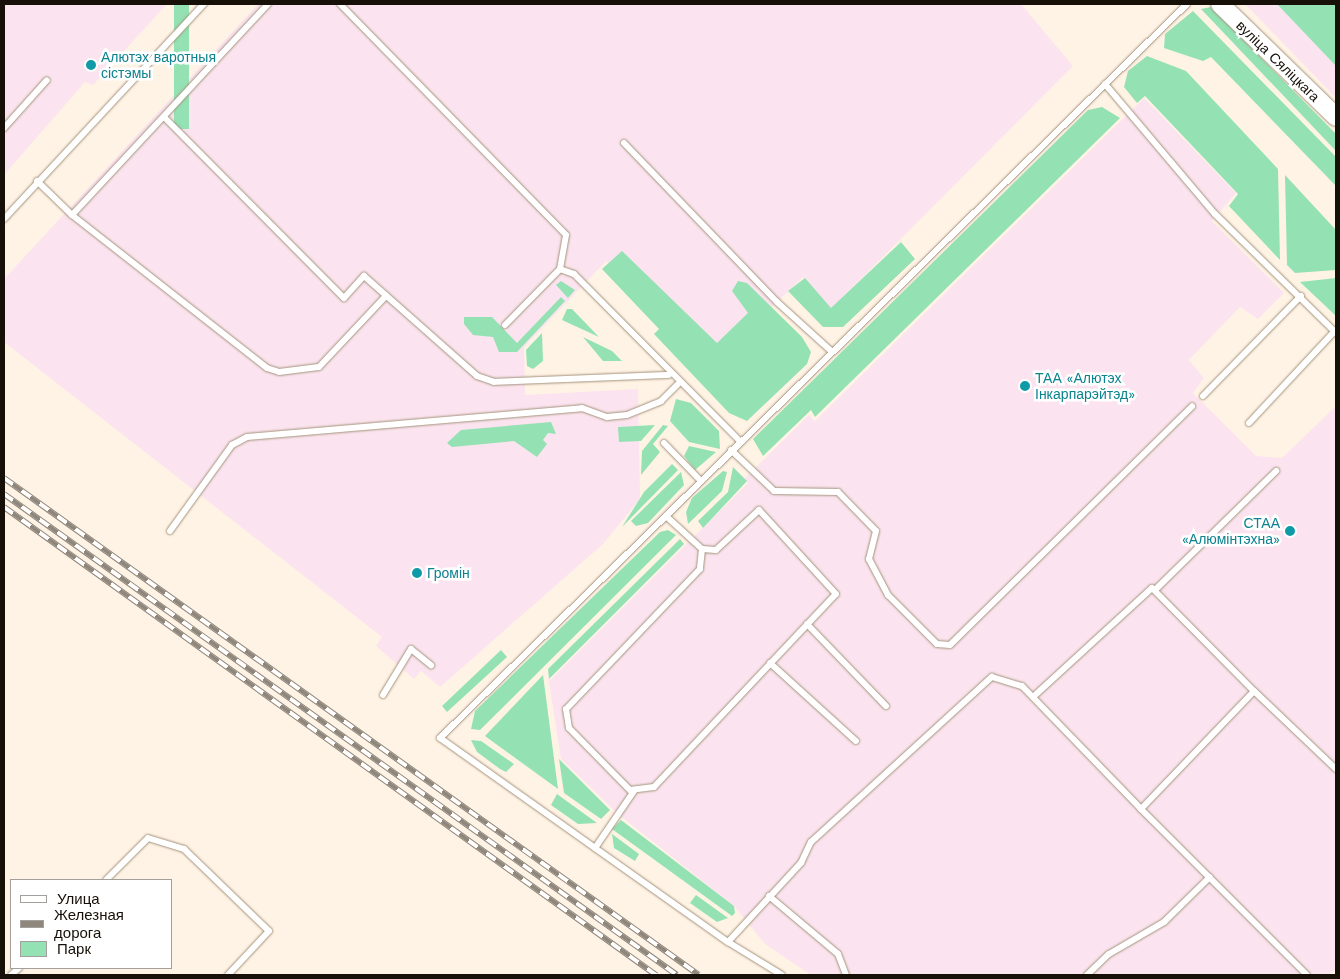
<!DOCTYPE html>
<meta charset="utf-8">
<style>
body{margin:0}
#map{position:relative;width:1340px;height:979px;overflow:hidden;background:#fff3e5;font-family:"Work Sans",sans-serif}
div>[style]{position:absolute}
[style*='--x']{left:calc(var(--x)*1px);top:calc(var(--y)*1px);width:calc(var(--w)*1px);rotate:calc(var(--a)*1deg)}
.industrial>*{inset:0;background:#fbe4ef}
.green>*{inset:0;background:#94e2b3;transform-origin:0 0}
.roads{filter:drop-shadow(0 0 1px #a4937c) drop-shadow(0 0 1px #a4937c)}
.lane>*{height:6px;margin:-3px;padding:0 3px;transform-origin:3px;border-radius:3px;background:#fff}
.secondary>*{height:18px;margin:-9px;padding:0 9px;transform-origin:9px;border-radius:9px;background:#fff}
.rail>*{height:5.5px;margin-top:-2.75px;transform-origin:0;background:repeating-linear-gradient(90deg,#fff 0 11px,#90877c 0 22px);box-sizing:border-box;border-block:1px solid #90877c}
.dots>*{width:14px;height:14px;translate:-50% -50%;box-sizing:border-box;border:2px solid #fff;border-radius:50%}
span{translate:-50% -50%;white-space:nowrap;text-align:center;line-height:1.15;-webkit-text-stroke:5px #fff;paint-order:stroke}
.culture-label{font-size:14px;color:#0d838f}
.left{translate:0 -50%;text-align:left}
.right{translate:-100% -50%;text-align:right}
.street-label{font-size:14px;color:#161008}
.frame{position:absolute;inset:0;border:5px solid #161008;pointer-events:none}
.legend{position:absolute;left:10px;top:879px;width:162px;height:90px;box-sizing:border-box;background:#fff;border:1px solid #a29f9c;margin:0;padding:6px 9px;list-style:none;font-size:15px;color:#161008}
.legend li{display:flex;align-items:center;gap:10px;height:25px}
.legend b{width:25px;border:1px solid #a29f9c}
</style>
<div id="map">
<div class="industrial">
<i style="clip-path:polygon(4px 4px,167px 4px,93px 85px,85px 82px,4px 175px)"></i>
<i style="clip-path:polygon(258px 4px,1021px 4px,1073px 66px,831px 309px,803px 277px,710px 367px,606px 261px,524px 347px,525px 395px,638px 389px,640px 499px,603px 544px,440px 687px,421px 671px,414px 679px,376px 646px,382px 637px,4px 342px,4px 279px)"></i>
<i style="clip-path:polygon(1245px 4px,1336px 4px,1336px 98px)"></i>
<i style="clip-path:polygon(1144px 98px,1236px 193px,1212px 221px,1284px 293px,1258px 319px,1240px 307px,1189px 360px,1204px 378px,1193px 393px,1256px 456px,1282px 458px,1336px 406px,1336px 968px,1329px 975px,811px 975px,765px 944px,734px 906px,618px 814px,561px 759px,549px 681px,748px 483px,744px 479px,809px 415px,815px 421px)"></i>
</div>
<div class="green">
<i style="left:174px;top:4px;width:15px;height:125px"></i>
<i style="clip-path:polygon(1277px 4px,1336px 4px,1336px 66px)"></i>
<i style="clip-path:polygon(1211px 7px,1336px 134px,1336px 151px,1201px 9px)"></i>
<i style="clip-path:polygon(1193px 11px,1336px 157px,1336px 186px,1211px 57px,1203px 61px,1164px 48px,1165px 34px)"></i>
<i style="clip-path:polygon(1147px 56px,1186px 71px,1278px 169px,1280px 260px,1229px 206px,1238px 194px,1145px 96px,1137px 103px,1124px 87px,1128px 71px)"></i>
<i style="clip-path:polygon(1102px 107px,1120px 118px,815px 417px,811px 410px,763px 456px,753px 439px,1088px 110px)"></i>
<i style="clip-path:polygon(1285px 175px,1336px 230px,1336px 270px,1295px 273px,1287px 265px)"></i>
<i style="clip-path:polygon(901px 242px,915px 259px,843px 327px,823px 327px,788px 291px,805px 278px,831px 308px)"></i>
<i style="clip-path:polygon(622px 251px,717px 343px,748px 313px,732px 291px,738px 281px,747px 283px,802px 337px,811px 352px,807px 364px,747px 421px,729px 413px,654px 334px,659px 329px,602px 269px)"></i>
<i style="clip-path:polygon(1336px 278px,1336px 316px,1300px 282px)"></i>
<i style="clip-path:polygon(561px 281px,575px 290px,568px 298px,556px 285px)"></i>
<i style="clip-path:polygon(561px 297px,565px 301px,517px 352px,499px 352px,493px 337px,473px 335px,464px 324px,464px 317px,492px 317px,517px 343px)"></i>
<i style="clip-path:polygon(567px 309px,572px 309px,599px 337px,562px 320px)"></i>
<i style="clip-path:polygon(542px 333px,543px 361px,533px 369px,527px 366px,526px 350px)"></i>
<i style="clip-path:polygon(583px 337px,612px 351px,622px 361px,603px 361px)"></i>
<i style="clip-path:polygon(676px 399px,691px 403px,719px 431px,720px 449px,689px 442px,670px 421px)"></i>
<i style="clip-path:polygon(551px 422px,556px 434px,548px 433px,543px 440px,547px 444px,537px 457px,514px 441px,452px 447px,447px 443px,461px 430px)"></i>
<i style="clip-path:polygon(655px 425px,641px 441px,619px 442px,618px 427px)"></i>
<i style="clip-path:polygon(663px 425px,668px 426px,653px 444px,660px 452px,641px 475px,642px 451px)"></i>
<i style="clip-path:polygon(689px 446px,716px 452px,695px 470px,684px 456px)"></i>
<i style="clip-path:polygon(672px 464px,678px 470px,622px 527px,644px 492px)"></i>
<i style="clip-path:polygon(733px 467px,747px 481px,703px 528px,698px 521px,728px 492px)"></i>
<i style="clip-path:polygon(723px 471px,727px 472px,722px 491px,688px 524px,686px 512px,692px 498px)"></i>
<i style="clip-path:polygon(681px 472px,684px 485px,648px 523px,636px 526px,631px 521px)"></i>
<i style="clip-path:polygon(668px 530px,676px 535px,480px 730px,471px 729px,475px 711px,660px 532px)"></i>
<i style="clip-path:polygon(680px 539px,684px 544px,549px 679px,548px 669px)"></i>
<i style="clip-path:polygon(501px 650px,507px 657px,447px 712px,442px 706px)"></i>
<i style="clip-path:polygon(543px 675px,558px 789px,485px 736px)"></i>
<i style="clip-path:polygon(471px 740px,481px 741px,514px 764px,506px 772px,500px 769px,477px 752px)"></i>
<i style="clip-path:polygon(559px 759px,610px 810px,601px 819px,564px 793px)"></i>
<i style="clip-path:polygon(557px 794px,597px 823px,578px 824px,551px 805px)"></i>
<i style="clip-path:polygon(621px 820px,734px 906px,735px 913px,732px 916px,612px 829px)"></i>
<i style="clip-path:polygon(612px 834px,639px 854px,635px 861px,614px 848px)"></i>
<i style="clip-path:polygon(696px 895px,728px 918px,717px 922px,690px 903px)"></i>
</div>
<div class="roads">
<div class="lane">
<i style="--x:340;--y:4;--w:323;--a:45.6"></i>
<i style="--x:566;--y:235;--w:35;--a:100"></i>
<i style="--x:1105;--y:84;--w:170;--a:49.8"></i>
<i style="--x:1215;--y:214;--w:170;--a:44.5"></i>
<i style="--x:165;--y:118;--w:254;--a:45.2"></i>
<i style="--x:344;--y:298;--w:30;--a:-48"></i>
<i style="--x:364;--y:276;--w:151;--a:41.5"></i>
<i style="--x:477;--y:376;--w:18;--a:19"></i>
<i style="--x:494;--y:382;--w:175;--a:-2.3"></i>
<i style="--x:4;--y:128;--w:64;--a:-48.1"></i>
<i style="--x:624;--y:143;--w:221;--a:46.1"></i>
<i style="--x:777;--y:302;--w:73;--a:42.2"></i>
<i style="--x:37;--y:181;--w:49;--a:44.2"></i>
<i style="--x:72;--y:215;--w:288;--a:-47.1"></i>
<i style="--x:72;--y:215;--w:248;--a:38.1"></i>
<i style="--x:267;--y:368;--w:13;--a:18"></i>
<i style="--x:279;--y:372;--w:40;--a:-7.1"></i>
<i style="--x:319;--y:367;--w:98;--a:-46.7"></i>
<i style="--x:4;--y:219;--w:294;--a:-47.1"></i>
<i style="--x:505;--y:325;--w:78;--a:-45.5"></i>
<i style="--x:560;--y:269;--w:15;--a:20"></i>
<i style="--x:574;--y:274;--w:235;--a:45.2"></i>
<i style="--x:1203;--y:396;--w:140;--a:-45.6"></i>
<i style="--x:1249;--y:423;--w:125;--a:-47"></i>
<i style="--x:664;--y:443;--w:53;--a:45.8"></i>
<i style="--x:731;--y:450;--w:59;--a:43.6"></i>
<i style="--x:774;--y:491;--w:64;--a:0.9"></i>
<i style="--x:838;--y:492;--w:54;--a:45.7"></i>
<i style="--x:876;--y:531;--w:29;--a:104"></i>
<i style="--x:869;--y:559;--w:41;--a:62.2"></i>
<i style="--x:888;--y:595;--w:69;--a:45"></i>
<i style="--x:937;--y:644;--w:13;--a:4"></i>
<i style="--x:950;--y:645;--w:340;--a:-44.6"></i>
<i style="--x:666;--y:516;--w:49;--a:42.5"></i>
<i style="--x:702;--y:549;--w:20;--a:96"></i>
<i style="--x:700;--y:569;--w:194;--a:133.7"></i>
<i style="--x:566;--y:709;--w:19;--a:81"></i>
<i style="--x:569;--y:728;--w:87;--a:45.5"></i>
<i style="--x:630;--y:790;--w:24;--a:-7"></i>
<i style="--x:654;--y:787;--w:265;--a:-46.7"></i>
<i style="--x:836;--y:594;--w:114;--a:-132.5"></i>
<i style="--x:759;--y:510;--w:59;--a:137.1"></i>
<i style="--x:716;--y:550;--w:14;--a:-176"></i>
<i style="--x:170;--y:531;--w:106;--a:-54.2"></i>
<i style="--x:232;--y:445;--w:17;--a:-28"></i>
<i style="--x:247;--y:437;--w:336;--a:-4.9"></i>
<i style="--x:582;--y:408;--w:27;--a:20"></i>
<i style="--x:607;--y:417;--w:20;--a:-6"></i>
<i style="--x:627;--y:415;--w:37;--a:-22"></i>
<i style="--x:661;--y:401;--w:24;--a:-45"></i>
<i style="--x:1155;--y:590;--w:170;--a:-44.5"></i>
<i style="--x:807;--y:624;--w:114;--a:46.1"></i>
<i style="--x:770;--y:663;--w:116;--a:42.2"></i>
<i style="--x:383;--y:695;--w:54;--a:-58.7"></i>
<i style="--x:411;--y:649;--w:26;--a:39"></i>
<i style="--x:1033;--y:697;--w:161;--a:-42.5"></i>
<i style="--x:1152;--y:588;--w:145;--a:45.3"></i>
<i style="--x:634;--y:791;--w:69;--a:124.4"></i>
<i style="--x:595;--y:848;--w:190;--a:-144.6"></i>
<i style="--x:440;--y:738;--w:1047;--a:-44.5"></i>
<i style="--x:595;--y:848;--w:163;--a:35.3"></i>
<i style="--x:728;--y:942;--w:108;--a:-47.3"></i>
<i style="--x:801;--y:863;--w:23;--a:-65"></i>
<i style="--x:811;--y:842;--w:245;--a:-42.4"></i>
<i style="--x:992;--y:677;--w:31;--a:17"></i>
<i style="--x:1022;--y:686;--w:171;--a:45.9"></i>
<i style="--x:106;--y:880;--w:59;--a:-45"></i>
<i style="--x:148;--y:838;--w:38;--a:17"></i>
<i style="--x:184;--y:849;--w:118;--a:44"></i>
<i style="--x:269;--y:931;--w:60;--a:133"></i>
<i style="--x:769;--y:896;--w:90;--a:40"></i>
<i style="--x:838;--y:954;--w:22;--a:69"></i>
<i style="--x:728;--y:942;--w:63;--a:31.4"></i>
<i style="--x:11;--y:975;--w:11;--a:-41"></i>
<i style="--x:1087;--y:975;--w:30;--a:-44"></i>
<i style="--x:1109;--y:954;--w:64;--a:-30.2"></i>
<i style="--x:1164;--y:922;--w:64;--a:-44.4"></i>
<i style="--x:1307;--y:975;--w:235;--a:-135"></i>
<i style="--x:1141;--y:809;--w:163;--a:-46.2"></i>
<i style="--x:1254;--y:691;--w:113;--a:43.6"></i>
</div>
<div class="secondary">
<i style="--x:1220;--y:4;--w:162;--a:44.2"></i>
</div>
</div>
<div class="rail">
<i style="--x:4;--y:478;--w:854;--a:35.57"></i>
<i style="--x:4;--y:494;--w:827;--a:35.55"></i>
<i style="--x:4;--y:507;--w:803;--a:35.67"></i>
</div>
<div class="dots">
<i style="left:91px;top:65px;background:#0f9aa8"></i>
<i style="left:1025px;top:386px;background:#0f9aa8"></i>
<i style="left:1290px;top:531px;background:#0f9aa8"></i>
<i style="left:417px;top:573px;background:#0f9aa8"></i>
</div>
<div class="culture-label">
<span class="left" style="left:101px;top:65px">Алютэх варотныя<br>сістэмы</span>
<span class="left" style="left:1035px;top:386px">ТАА «Алютэх<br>Інкарпарэйтэд»</span>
<span class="right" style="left:1280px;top:531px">СТАА<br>«Алюмінтэхна»</span>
<span class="left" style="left:427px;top:573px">Громін</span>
</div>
<div class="street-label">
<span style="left:1278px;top:61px;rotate:44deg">вуліца Сяліцкага</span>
</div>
<div class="frame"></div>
<ul class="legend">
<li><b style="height:6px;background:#fff"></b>Улица</li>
<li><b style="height:6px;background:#90877c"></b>Железная дорога</li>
<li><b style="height:14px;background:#94e2b3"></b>Парк</li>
</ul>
</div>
